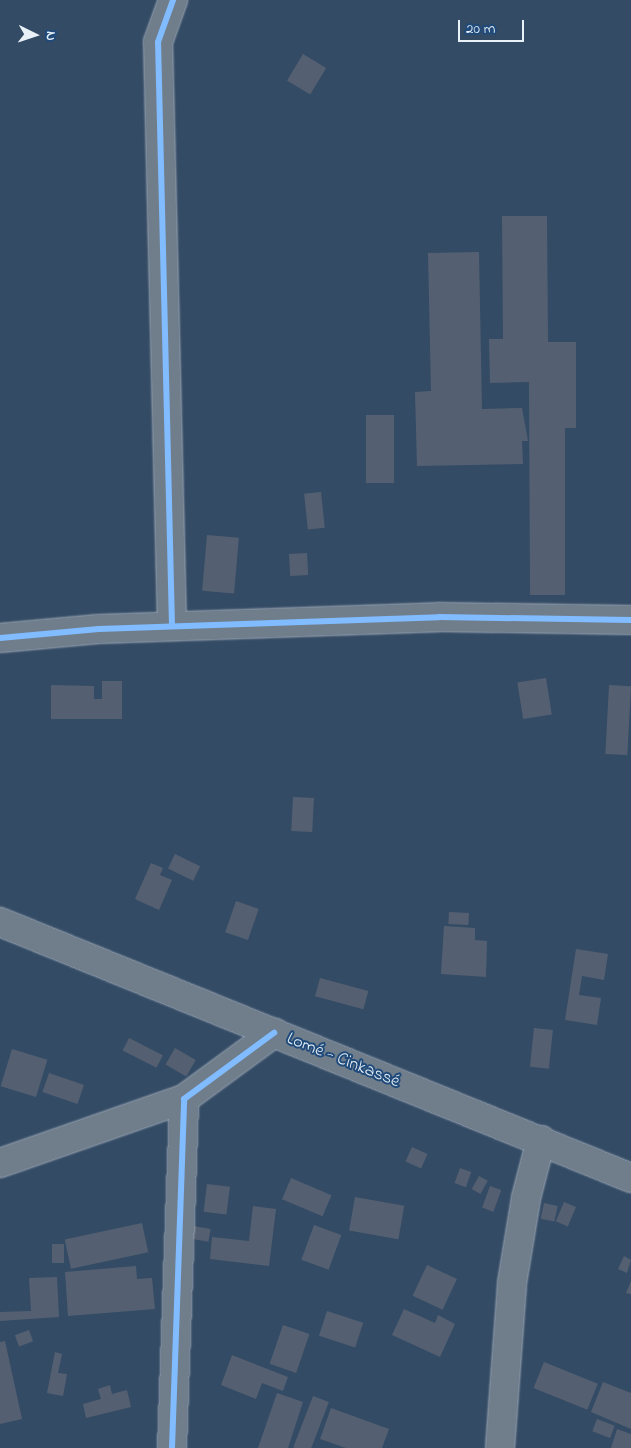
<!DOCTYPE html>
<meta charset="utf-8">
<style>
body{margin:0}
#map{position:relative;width:631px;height:1448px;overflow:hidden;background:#344b65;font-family:"Indie Flower",sans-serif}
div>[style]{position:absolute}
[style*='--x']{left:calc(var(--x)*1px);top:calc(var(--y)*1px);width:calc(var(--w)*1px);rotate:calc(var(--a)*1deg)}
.building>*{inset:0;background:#546071;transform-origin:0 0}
.roads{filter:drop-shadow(0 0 1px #9aa6b3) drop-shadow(0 0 1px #9aa6b3)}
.minor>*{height:28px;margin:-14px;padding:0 14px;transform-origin:14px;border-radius:14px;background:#707e8c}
.highway>*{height:28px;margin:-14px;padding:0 14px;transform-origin:14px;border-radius:14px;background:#707e8c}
.cycleway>*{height:6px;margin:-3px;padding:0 3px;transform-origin:3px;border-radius:3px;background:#80bcff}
span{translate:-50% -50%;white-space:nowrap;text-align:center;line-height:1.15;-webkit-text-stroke:4px #1f4a7a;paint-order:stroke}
.street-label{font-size:18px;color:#e8f1f8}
.north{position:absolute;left:10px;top:10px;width:50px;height:50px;-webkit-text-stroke:4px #1f4a7a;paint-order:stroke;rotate:94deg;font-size:14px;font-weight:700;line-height:20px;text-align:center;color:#e8f1f8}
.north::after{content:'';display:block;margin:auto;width:18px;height:22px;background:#e8f1f8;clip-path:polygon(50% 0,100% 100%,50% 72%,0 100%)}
.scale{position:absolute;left:458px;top:20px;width:66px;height:22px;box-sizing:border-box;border:2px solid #e8f1f8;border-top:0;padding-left:6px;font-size:15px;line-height:18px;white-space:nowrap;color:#e8f1f8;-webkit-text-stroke:4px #1f4a7a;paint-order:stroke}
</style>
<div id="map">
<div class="building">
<i style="left:303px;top:54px;width:27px;height:31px;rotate:31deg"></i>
<i style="clip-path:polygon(502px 216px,547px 216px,548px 342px,576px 342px,576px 428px,565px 428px,565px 595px,530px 595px,529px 382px,490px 383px,489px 339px,503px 339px)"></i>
<i style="clip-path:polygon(479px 252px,482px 409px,522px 408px,528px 441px,522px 441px,523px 464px,417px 466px,415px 392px,431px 391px,428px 253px)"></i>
<i style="left:366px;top:415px;width:28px;height:68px"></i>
<i style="left:321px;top:492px;width:36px;height:17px;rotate:84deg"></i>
<i style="left:207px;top:535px;width:32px;height:56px;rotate:5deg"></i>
<i style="left:307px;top:553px;width:22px;height:18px;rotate:87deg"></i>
<i style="left:546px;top:678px;width:37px;height:29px;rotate:81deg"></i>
<i style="clip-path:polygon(102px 681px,122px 681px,122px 719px,51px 719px,51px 685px,94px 686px,94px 699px,102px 699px)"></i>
<i style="left:609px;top:685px;width:22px;height:69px;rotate:3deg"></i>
<i style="left:293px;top:797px;width:21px;height:34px;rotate:3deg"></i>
<i style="left:175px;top:854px;width:28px;height:16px;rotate:26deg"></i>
<i style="clip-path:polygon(151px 863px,163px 868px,160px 875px,172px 880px,159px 910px,135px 899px)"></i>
<i style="left:236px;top:901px;width:24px;height:33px;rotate:19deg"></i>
<i style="left:449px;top:912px;width:20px;height:12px;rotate:3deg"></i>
<i style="clip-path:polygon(444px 926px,475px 928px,475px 940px,487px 941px,486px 977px,441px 974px)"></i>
<i style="clip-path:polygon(576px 949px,608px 954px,604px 980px,582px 976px,579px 995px,601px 998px,597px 1025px,565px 1020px)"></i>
<i style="left:320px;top:978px;width:50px;height:19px;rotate:15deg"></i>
<i style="left:534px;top:1028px;width:19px;height:39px;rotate:6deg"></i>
<i style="left:129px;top:1038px;width:38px;height:14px;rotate:27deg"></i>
<i style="left:175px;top:1048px;width:24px;height:19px;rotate:30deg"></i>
<i style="left:12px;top:1049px;width:37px;height:39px;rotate:17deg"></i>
<i style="left:49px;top:1073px;width:37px;height:20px;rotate:19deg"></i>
<i style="left:412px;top:1147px;width:17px;height:16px;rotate:24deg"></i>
<i style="left:460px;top:1168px;width:12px;height:16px;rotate:20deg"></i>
<i style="left:479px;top:1176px;width:10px;height:15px;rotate:29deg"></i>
<i style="left:291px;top:1178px;width:44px;height:23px;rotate:23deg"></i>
<i style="left:207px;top:1184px;width:23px;height:28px;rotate:7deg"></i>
<i style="left:490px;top:1186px;width:12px;height:23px;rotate:20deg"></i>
<i style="left:355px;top:1197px;width:50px;height:34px;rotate:10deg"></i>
<i style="left:564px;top:1202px;width:13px;height:21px;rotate:23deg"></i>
<i style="left:544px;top:1203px;width:14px;height:16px;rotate:12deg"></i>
<i style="clip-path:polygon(253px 1206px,276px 1209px,269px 1266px,210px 1259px,212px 1237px,249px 1241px)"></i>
<i style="left:142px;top:1223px;width:30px;height:79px;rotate:78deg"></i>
<i style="left:188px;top:1225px;width:23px;height:13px;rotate:10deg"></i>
<i style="left:314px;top:1225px;width:29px;height:37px;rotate:20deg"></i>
<i style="left:52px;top:1244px;width:12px;height:19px"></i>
<i style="clip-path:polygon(624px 1256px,631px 1260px,627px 1273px,618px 1269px)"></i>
<i style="left:427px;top:1265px;width:33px;height:34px;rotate:25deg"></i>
<i style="clip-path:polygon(136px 1266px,137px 1279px,152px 1278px,155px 1309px,68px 1316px,65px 1272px)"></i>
<i style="clip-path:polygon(57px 1277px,59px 1317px,0 1321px,0 1312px,31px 1311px,29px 1278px)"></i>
<i style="clip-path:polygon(631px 1281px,631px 1294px,626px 1293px)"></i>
<i style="clip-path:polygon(404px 1309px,435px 1323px,438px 1315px,455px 1324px,440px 1357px,392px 1335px)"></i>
<i style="left:327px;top:1311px;width:38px;height:26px;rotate:18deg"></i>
<i style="left:283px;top:1325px;width:28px;height:41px;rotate:19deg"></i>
<i style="left:29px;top:1330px;width:12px;height:15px;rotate:70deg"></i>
<i style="clip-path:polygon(5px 1341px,22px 1419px,0 1424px,0 1342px)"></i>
<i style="clip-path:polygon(55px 1352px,62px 1354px,58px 1373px,67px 1374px,63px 1396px,47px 1393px)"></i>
<i style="clip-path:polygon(232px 1355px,288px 1377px,283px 1391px,262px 1383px,256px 1399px,221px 1385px)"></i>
<i style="left:544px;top:1362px;width:58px;height:28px;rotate:22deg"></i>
<i style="clip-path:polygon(603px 1382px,631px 1393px,631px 1429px,591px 1412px)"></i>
<i style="clip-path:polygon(110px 1385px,112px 1394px,127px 1390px,131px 1407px,86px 1418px,83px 1404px,101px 1399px,98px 1389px)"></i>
<i style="clip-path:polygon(277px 1393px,303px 1402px,288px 1448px,258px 1448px)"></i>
<i style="left:313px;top:1396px;width:17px;height:55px;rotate:21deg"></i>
<i style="clip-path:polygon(331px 1408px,389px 1429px,382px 1448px,346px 1448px,320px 1439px)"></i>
<i style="left:597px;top:1419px;width:19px;height:13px;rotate:21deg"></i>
<i style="clip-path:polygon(617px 1429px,631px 1434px,631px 1448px,611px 1448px)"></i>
</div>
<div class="roads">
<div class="minor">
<i style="--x:172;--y:626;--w:584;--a:-91.37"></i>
<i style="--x:158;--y:42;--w:45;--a:-70.3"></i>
<i style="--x:0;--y:638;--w:99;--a:-5.2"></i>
<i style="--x:99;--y:629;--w:340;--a:-2"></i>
<i style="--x:439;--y:617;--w:192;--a:0.9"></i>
<i style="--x:0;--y:1163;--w:195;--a:-19.2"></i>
<i style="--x:172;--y:1448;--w:349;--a:-88"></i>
<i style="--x:184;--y:1099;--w:112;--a:-36.3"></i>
<i style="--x:500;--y:1448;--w:165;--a:-85.8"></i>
<i style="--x:512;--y:1283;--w:86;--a:-80.6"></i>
<i style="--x:526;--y:1198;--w:60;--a:-75.5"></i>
</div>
<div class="highway">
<i style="--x:0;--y:922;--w:681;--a:22.08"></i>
</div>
</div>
<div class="cycleway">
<i style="--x:172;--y:626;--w:584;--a:-91.37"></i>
<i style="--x:158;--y:42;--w:45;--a:-70.3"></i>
<i style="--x:0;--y:638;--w:99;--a:-5.2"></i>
<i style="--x:99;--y:629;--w:340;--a:-2"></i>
<i style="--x:439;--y:617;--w:192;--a:0.9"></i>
<i style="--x:172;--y:1448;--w:349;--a:-88"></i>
<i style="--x:184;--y:1099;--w:112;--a:-36.3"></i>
</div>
<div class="street-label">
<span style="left:343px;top:1061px;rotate:22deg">Lomé - Cinkassé</span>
</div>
<div class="north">N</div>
<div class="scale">20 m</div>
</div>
